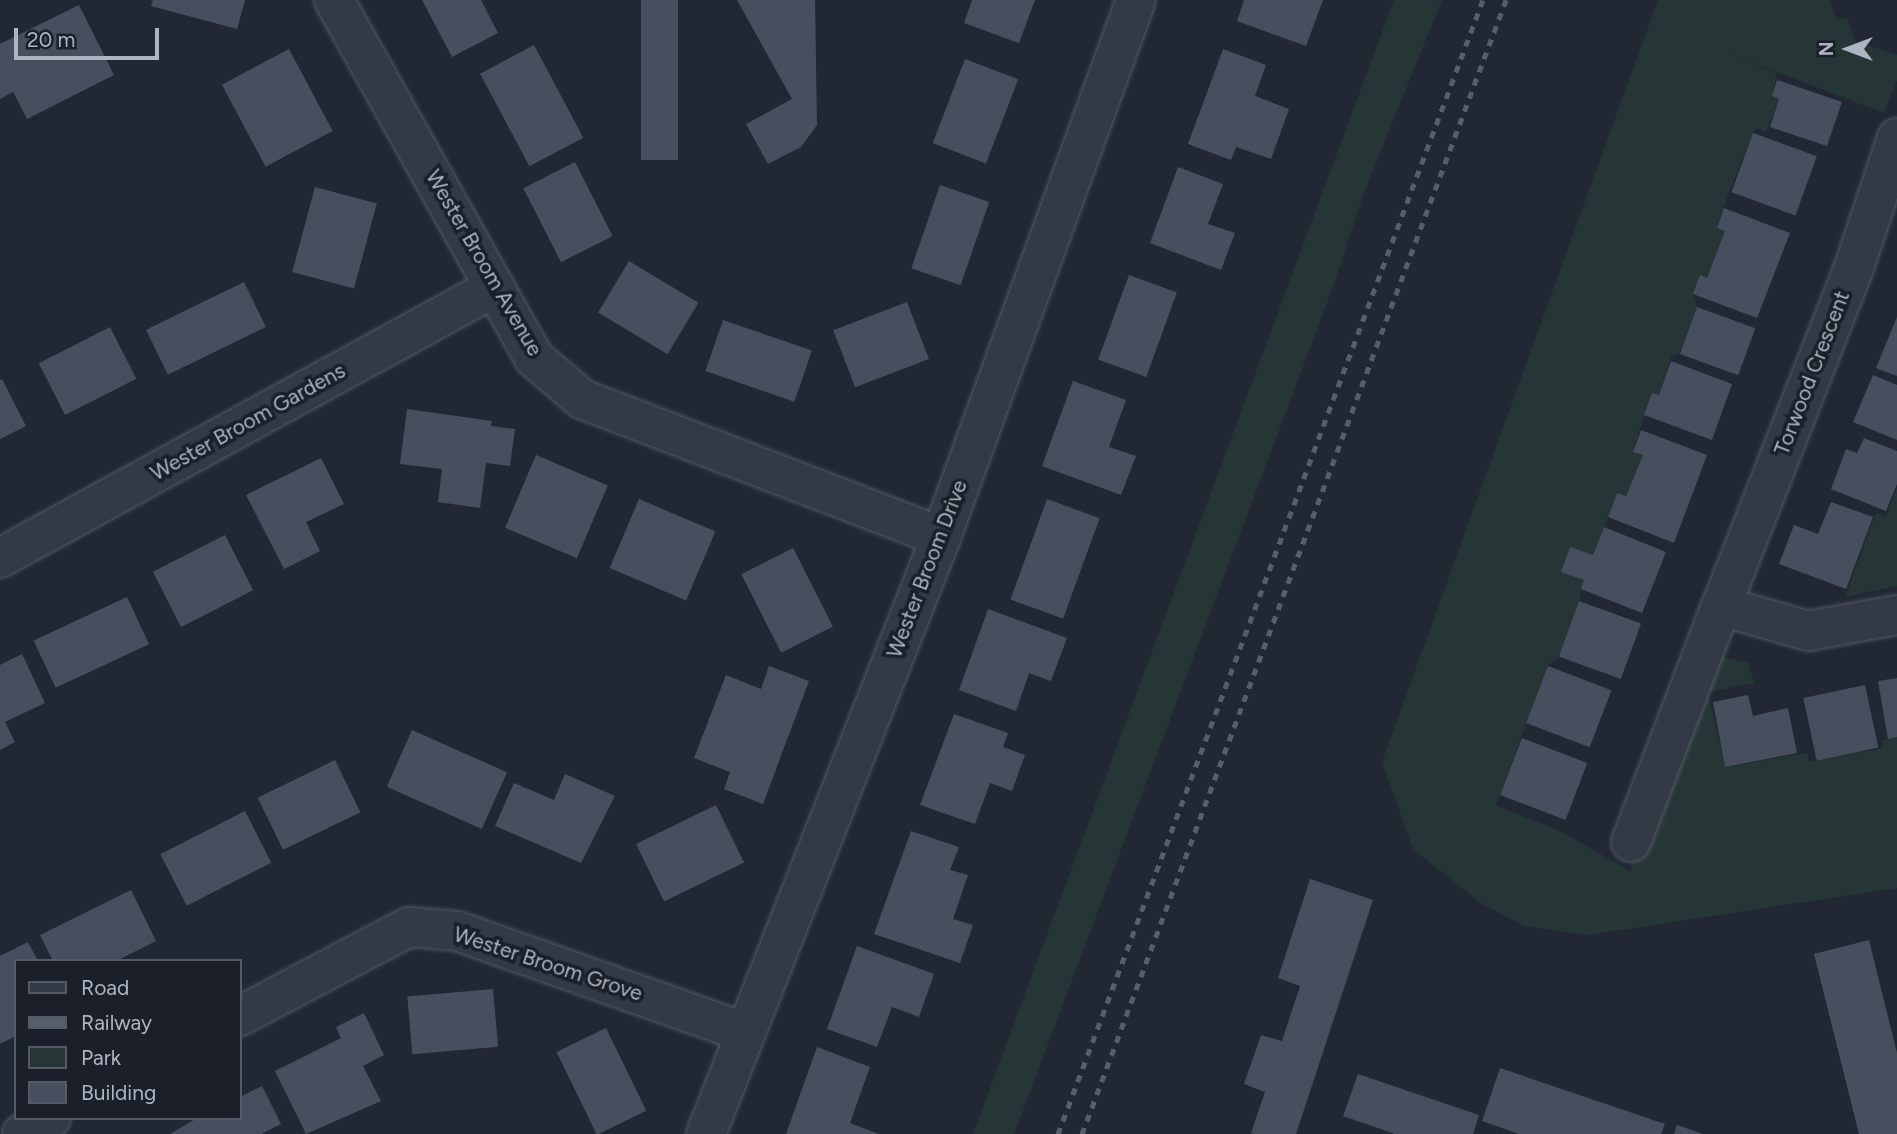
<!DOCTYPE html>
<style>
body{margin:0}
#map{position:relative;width:1897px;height:1134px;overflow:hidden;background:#212834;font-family:Figtree,sans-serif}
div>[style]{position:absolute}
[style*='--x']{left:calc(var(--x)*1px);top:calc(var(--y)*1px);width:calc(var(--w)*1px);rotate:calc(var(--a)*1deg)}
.green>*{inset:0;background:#263637}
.building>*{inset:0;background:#474f5e;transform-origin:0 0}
.roads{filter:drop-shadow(0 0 2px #525863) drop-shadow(0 0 2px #525863)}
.minor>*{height:38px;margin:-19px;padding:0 19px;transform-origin:19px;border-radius:19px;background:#343a45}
.rail>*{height:5px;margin-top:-2.5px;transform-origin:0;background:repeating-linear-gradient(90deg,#565e6c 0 7px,transparent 0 14px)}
span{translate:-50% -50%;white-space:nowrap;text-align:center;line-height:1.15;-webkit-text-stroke:7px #1a1f29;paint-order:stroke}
.street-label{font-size:21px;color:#aeb5c2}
.legend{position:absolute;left:14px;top:959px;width:228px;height:161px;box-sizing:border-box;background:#1a1f29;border:2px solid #555b66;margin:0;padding:9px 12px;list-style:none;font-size:21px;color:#aeb5c2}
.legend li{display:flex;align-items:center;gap:14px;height:35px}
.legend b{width:35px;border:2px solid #555b66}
.north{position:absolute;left:1813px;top:14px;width:70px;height:70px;-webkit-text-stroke:5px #1a1f29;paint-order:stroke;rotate:270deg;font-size:19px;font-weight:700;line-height:28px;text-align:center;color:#aeb5c2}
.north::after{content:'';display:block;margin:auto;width:24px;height:32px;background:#aeb5c2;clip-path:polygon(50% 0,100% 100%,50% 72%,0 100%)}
.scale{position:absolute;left:14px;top:28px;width:145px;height:32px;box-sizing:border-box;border:4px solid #aeb5c2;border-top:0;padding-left:9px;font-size:21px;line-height:24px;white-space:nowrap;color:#aeb5c2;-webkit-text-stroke:5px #1a1f29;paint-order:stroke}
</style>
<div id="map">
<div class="green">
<i style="clip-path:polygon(1394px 0,1442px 0,1365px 190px,1334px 284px,1014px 1134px,973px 1134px)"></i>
<i style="clip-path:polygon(1658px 0,1830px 0,1836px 20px,1847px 18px,1855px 41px,1897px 55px,1897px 80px,1884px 113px,1717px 49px,1777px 73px,1772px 96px,1779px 99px,1766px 132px,1756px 128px,1753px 133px,1726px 200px,1717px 228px,1725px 231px,1707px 278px,1700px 276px,1693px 294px,1697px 307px,1679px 354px,1671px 357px,1659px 395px,1644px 415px,1633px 451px,1643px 455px,1626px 496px,1617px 493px,1593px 555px,1570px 548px,1584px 580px,1579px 601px,1559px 656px,1548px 666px,1496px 805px,1562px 832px,1630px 871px,1711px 654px,1748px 663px,1754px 683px,1708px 692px,1725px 767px,1807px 753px,1809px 762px,1883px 748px,1882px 740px,1897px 737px,1897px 888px,1587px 935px,1524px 926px,1482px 904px,1413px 849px,1382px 762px)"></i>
<i style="clip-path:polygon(1897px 488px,1897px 586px,1845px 597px,1876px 513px,1886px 517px)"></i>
</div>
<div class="building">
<i style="clip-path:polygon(153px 0,245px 0,237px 29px,151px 6px)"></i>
<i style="clip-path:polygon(422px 0,481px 0,498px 33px,452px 57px)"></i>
<i style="left:641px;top:0;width:37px;height:160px"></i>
<i style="clip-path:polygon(737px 0,815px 0,817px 125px,801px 147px,768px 164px,746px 124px,792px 99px)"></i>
<i style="clip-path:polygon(972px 0,1035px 0,1019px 43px,964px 23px)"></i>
<i style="clip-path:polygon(1244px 0,1323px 0,1306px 46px,1237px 21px)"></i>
<i style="clip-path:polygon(79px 5px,114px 75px,27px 119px,13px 92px,0 99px,0 44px)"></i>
<i style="left:534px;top:45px;width:105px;height:61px;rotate:62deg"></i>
<i style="left:289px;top:49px;width:93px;height:76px;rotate:62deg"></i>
<i style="clip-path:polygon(1223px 49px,1266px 65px,1255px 96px,1289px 109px,1271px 159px,1236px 147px,1231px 160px,1188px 144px)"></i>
<i style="left:965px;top:59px;width:57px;height:90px;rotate:21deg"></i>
<i style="clip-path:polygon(1777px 80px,1842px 102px,1827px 146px,1770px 127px,1779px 99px,1772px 96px)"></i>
<i style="left:1753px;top:133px;width:68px;height:63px;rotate:20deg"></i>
<i style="left:575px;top:162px;width:83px;height:58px;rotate:63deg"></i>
<i style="clip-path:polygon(1178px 167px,1223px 184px,1208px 224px,1235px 233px,1221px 270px,1150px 243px)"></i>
<i style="left:940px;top:185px;width:52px;height:88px;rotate:19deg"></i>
<i style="left:315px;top:187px;width:64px;height:88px;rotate:15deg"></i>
<i style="clip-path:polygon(1724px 208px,1790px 233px,1757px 318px,1693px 294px,1700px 275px,1707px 278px,1725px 231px,1717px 228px)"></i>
<i style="left:629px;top:261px;width:81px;height:60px;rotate:31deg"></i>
<i style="left:1129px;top:275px;width:51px;height:90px;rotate:20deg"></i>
<i style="left:244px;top:282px;width:50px;height:109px;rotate:64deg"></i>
<i style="left:907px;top:302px;width:61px;height:79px;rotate:69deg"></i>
<i style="left:1697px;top:307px;width:62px;height:50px;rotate:20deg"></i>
<i style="clip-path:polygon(1897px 317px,1897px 376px,1876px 368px)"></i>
<i style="left:723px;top:320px;width:94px;height:54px;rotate:19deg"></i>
<i style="left:110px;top:327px;width:58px;height:80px;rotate:63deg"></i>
<i style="clip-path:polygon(1671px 361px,1732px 384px,1712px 440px,1644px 415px,1652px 393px,1659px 395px)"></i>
<i style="clip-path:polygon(1873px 375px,1897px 385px,1897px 440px,1853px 422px)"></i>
<i style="clip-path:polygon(2px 379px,26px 426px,0 439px,0 380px)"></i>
<i style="clip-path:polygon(1073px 381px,1126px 400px,1109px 447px,1136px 456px,1121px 495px,1042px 466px)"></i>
<i style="clip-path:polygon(407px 409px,492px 421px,491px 426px,515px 429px,510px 466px,486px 463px,480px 508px,438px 502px,442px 469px,400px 464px)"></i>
<i style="clip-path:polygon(1641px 430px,1707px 455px,1674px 543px,1608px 517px,1617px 493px,1626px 496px,1643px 455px,1633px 452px)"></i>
<i style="clip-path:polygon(1864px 438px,1897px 451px,1897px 484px,1886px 511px,1831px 489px,1846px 449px,1857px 453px)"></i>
<i style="left:536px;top:455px;width:78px;height:79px;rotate:23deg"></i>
<i style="clip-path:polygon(321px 458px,344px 504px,306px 522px,320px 551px,284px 569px,246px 495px)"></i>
<i style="left:639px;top:499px;width:83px;height:75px;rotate:23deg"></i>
<i style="left:1047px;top:499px;width:56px;height:107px;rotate:20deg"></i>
<i style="clip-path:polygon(1831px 502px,1873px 517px,1846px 589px,1779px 564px,1794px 525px,1818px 534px)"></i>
<i style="clip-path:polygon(1604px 527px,1666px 552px,1642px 613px,1581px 589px,1584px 580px,1561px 572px,1570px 547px,1593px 555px)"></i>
<i style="left:225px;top:535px;width:62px;height:81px;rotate:63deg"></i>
<i style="left:793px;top:548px;width:88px;height:58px;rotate:63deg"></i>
<i style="left:127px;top:597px;width:52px;height:103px;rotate:65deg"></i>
<i style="left:1579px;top:601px;width:66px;height:59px;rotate:20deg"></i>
<i style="clip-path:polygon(988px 609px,1067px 638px,1051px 681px,1029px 673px,1016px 711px,959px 690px)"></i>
<i style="clip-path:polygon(22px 654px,45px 703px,5px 722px,15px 742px,0 750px,0 665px)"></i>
<i style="clip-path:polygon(769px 666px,809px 681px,763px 804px,724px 789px,730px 772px,694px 758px,726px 675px,761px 689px)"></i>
<i style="left:1548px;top:666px;width:68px;height:61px;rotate:21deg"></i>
<i style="clip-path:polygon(1897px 678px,1897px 737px,1888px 739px,1878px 681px)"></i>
<i style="left:1865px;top:685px;width:64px;height:63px;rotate:78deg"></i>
<i style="clip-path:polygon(1748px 695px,1753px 716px,1788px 708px,1797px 753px,1725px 767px,1713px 702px)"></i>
<i style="clip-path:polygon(954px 714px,1008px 733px,1003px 747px,1025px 755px,1012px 791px,990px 783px,975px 824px,920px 805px)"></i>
<i style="left:412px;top:730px;width:104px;height:62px;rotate:24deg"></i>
<i style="left:1522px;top:738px;width:70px;height:61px;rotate:21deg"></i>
<i style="left:335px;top:760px;width:58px;height:86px;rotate:64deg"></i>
<i style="clip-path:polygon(565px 774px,615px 796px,581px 863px,495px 826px,514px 783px,554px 800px)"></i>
<i style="left:716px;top:805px;width:64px;height:89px;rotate:64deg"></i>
<i style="left:245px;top:811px;width:58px;height:95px;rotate:63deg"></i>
<i style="clip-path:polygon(911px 831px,959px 847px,950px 870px,968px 875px,953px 919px,973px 925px,960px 963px,874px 934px)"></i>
<i style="clip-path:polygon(1310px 879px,1373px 900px,1296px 1134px,1255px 1134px,1251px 1133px,1265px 1092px,1244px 1084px,1261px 1035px,1282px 1041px,1300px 986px,1278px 978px)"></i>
<i style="clip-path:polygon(131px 890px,156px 941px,116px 961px,53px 961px,40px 935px)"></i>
<i style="clip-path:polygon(1869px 940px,1897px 1053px,1897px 1134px,1859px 1134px,1814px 954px)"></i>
<i style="clip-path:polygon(28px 942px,38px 961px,16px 961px,16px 1036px,0 1044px,0 956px)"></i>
<i style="clip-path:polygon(857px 946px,934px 974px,919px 1017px,892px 1007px,877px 1047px,827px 1029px)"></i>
<i style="left:493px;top:989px;width:58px;height:86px;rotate:85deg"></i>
<i style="clip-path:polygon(364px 1013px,384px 1055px,363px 1066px,381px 1101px,306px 1134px,275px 1071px,341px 1038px,336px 1027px)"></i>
<i style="left:606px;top:1028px;width:92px;height:55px;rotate:64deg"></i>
<i style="clip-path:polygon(817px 1047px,870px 1067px,850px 1123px,879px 1134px,786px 1134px)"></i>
<i style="clip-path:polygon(1500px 1068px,1665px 1124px,1661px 1134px,1519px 1134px,1482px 1121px)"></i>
<i style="clip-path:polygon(1358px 1074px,1479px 1115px,1473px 1134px,1395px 1134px,1343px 1116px)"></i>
<i style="clip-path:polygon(262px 1086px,281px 1124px,261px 1134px,170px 1134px,197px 1118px,240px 1118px,240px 1097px)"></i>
<i style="clip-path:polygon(1677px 1125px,1703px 1134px,1674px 1134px)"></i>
</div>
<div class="roads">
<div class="minor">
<i style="--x:334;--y:0;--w:410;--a:60.8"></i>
<i style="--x:534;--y:358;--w:63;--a:40.5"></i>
<i style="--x:582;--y:399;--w:385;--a:21"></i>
<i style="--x:1897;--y:138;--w:139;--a:108.4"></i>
<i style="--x:1853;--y:270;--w:361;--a:111.4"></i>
<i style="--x:1721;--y:606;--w:91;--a:16"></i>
<i style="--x:1808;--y:631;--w:90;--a:-10.2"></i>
<i style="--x:0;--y:558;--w:564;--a:-28.7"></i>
<i style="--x:1631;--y:842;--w:253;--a:-69.1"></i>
<i style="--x:240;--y:1016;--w:191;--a:-27.8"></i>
<i style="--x:409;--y:927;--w:48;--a:4.8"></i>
<i style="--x:457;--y:931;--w:306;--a:19.4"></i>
<i style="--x:22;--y:1134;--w:33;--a:-29"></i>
<i style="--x:706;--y:1134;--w:642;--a:-68.51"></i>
<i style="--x:941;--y:537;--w:571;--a:-70.04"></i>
</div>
</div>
<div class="rail">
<i style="--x:1058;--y:1134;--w:1211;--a:-69.46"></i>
<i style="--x:1082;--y:1134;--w:1211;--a:-69.5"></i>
</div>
<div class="street-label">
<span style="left:484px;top:263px;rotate:60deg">Wester Broom Avenue</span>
<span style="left:1812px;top:373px;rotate:-69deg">Torwood Crescent</span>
<span style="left:248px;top:422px;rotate:-29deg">Wester Broom Gardens</span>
<span style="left:927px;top:569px;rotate:-69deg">Wester Broom Drive</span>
<span style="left:548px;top:964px;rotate:18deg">Wester Broom Grove</span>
</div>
<ul class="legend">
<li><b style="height:9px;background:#343a45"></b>Road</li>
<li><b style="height:9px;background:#565e6c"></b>Railway</li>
<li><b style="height:19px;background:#263637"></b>Park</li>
<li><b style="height:19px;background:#474f5e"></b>Building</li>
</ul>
<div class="north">N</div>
<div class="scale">20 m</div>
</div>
